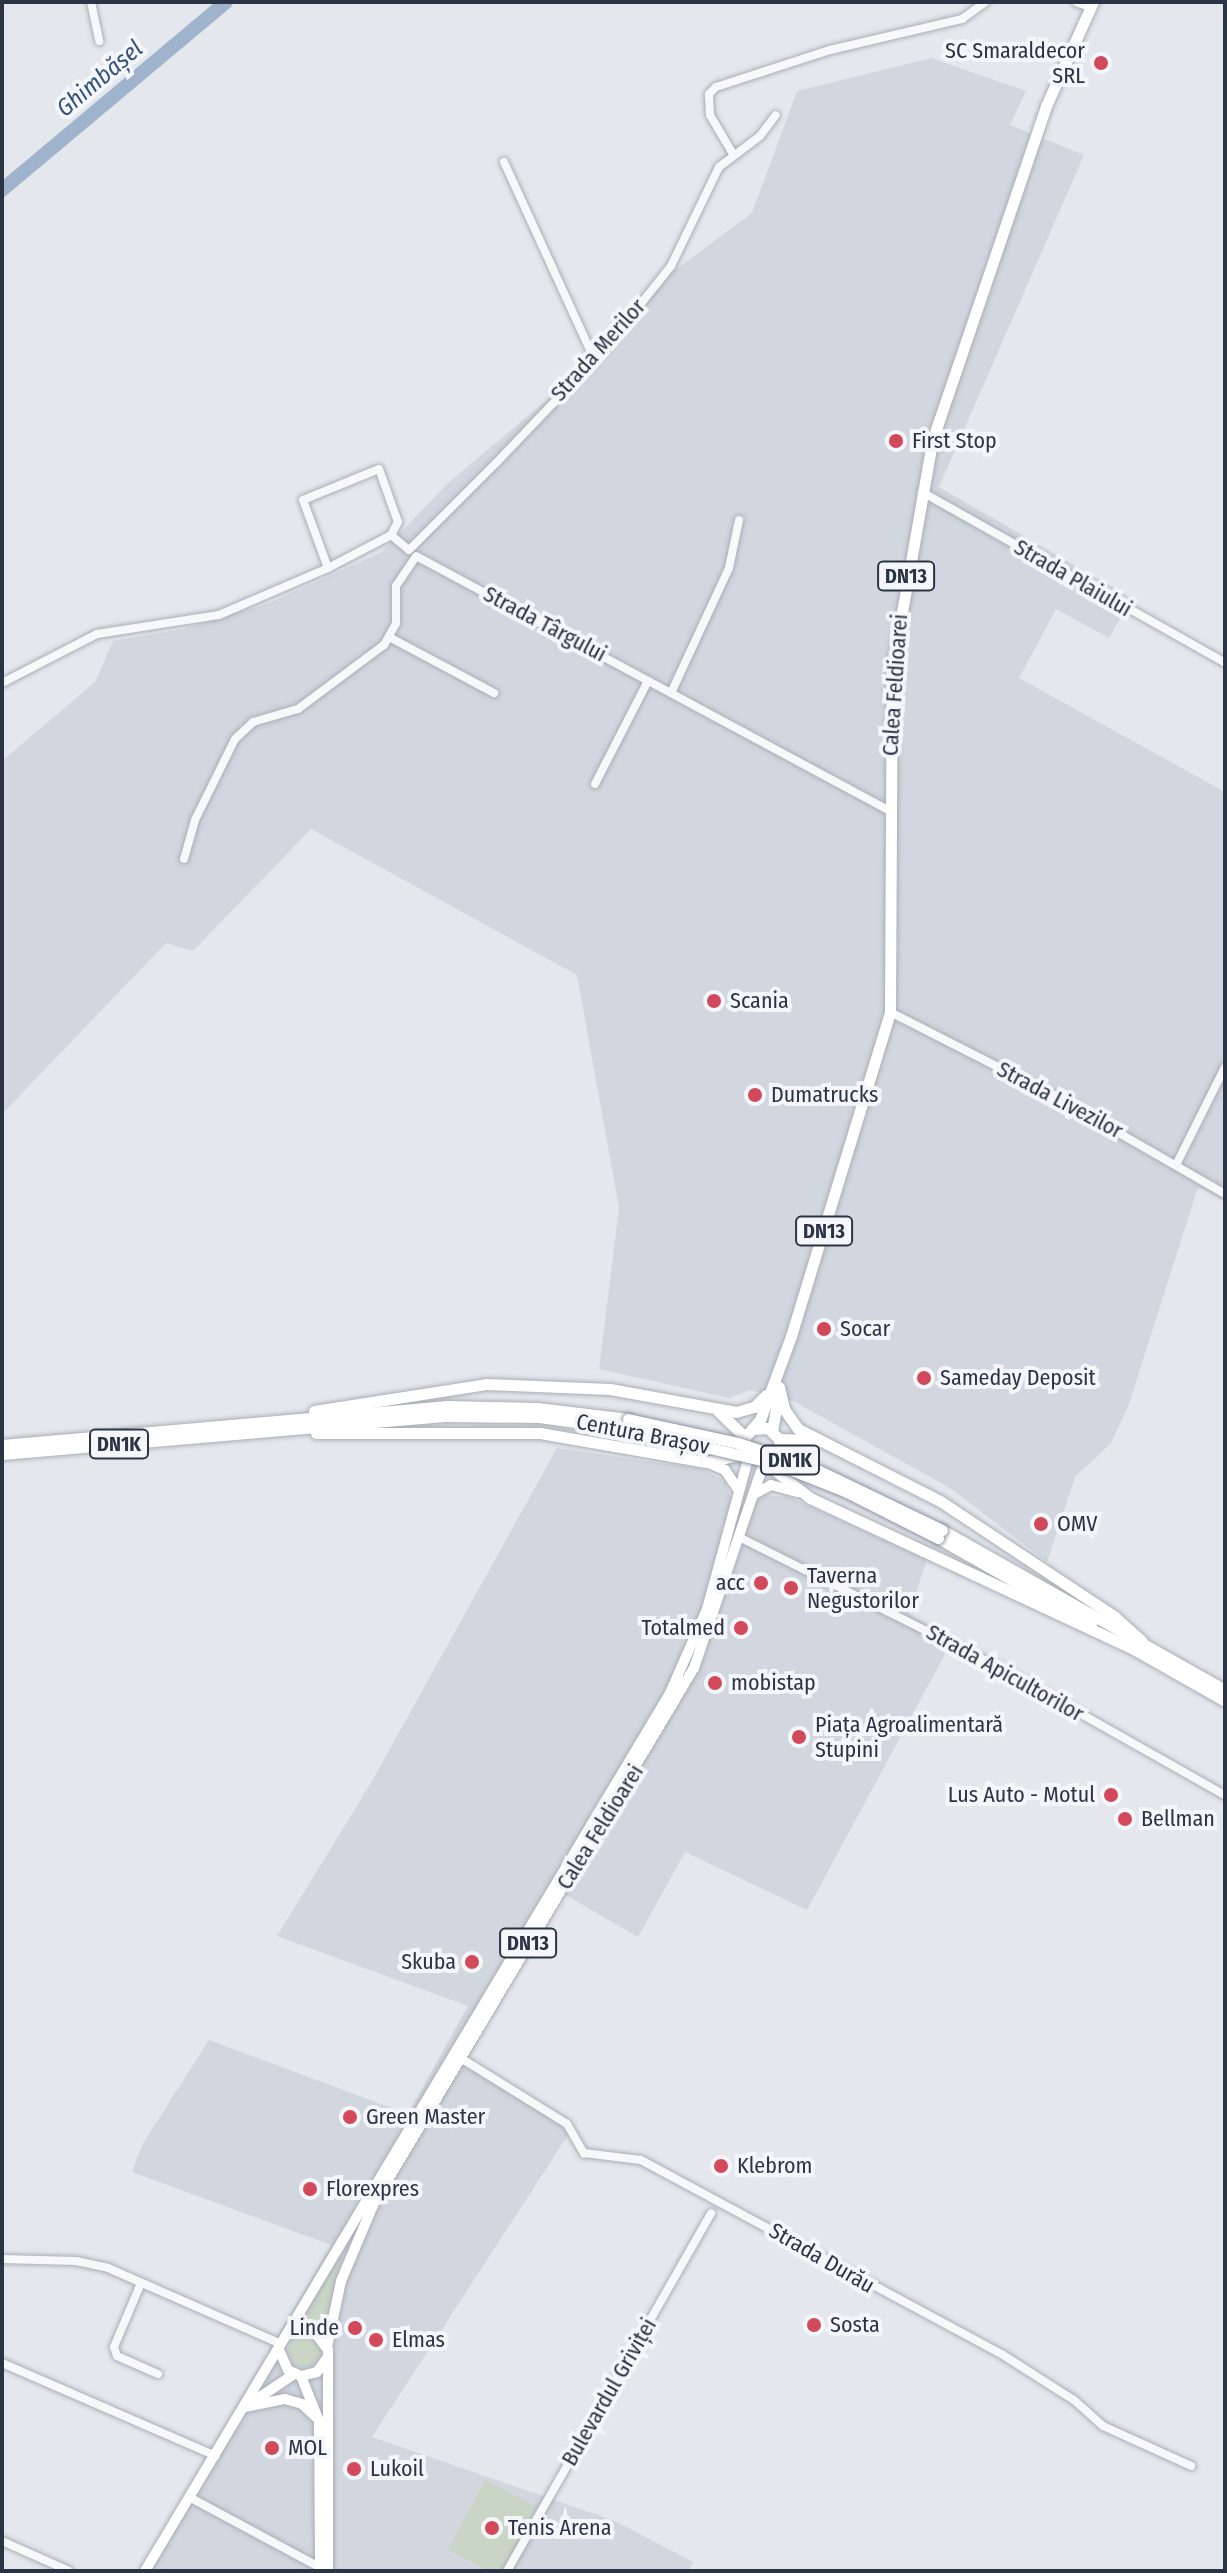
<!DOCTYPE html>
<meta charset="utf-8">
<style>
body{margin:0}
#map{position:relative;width:1227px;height:2573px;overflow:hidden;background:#e4e7ec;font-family:"Fira Sans Condensed",sans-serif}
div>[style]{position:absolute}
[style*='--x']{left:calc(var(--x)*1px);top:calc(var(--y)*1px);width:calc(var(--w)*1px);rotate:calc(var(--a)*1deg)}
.built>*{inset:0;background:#d2d6de}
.green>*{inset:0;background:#c9d6c5}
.round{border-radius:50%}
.river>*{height:14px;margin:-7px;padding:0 7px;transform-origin:7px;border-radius:7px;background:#9fb4cc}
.roads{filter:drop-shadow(0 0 2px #a9aeb7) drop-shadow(0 0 2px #a9aeb7)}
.minor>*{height:8px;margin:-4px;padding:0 4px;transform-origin:4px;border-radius:4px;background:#f7f8fa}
.major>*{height:10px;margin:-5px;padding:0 5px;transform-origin:5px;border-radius:5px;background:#fff}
.highway>*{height:11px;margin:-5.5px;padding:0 5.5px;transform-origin:5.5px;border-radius:5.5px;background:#fff}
.bridges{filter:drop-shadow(0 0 2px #8b94a3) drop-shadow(0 0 2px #8b94a3)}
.highway-bridge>*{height:11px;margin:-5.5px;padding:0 5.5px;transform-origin:5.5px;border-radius:5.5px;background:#fff}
.dots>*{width:22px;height:22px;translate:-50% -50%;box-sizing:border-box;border:4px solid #f4f6f9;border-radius:50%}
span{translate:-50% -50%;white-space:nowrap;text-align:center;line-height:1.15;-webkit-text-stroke:8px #f4f6f9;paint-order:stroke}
.shield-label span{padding:2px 6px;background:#f4f6f9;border:2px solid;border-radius:6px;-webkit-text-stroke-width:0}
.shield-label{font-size:20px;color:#2b3445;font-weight:700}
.poi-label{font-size:22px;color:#2b3445}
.right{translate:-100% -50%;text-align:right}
.left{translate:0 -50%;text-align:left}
.street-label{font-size:22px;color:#2b3445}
.water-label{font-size:24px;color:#34527a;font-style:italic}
.frame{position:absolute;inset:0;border:4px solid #2b3445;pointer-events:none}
</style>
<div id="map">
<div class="built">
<i style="clip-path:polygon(931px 58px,1026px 91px,1010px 125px,1084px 155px,939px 487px,1132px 598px,1109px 638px,1056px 609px,1019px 678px,1225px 792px,1225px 1201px,1198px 1187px,1129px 1404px,1111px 1443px,1075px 1477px,1047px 1562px,950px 1488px,793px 1401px,750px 1390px,729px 1398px,599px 1369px,619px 1208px,577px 975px,311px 829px,193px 951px,166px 943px,2px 1114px,2px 761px,95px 682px,113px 641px,183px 629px,267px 604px,382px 552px,448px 483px,565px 385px,616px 314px,752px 213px,797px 91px)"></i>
<i style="clip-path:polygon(557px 1448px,702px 1469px,725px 1481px,730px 1496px,750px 1509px,763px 1495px,789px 1497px,927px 1560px,909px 1613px,952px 1641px,807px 1910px,685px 1852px,638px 1937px,564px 1894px,466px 2058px,570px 2132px,372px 2437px,615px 2521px,693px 2562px,688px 2571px,139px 2571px,331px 2245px,132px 2172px,142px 2145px,209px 2040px,408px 2114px,468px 2006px,277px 1936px,371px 1783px)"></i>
</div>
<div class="green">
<i style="clip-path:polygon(344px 2248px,325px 2332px,297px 2327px)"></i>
<i class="round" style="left:289px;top:2335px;width:32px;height:32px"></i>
<i style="clip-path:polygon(485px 2480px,536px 2507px,503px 2571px,489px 2571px,448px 2550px)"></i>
</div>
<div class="river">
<i style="--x:2;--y:190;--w:292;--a:-40"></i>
</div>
<div class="roads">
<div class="minor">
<i style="--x:91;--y:2;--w:40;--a:78"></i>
<i style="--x:1076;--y:2;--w:15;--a:20"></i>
<i style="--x:733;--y:154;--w:45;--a:-120.5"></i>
<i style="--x:710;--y:115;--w:21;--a:-93"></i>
<i style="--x:709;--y:94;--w:10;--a:-45"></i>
<i style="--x:716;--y:87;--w:120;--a:-18"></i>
<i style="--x:830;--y:50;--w:136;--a:-13.2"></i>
<i style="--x:962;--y:19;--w:29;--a:-36"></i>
<i style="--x:504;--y:162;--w:217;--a:65.4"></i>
<i style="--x:922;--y:492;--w:348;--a:29.4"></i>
<i style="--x:418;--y:557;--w:536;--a:28.29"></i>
<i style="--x:328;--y:568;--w:71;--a:-27.6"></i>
<i style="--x:391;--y:535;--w:23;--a:40"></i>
<i style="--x:409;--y:550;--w:123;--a:-45"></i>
<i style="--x:496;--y:463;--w:155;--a:-46.3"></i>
<i style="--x:603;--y:351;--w:109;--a:-51.3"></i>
<i style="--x:671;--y:266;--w:110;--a:-64.1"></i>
<i style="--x:719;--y:167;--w:51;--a:-37.1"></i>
<i style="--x:760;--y:136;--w:26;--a:-53"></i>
<i style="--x:391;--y:638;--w:117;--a:28.1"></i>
<i style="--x:2;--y:683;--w:107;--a:-27.3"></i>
<i style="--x:97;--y:634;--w:123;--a:-8.9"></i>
<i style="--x:219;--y:615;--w:119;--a:-23.3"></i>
<i style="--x:328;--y:568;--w:72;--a:-110.2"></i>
<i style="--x:303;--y:500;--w:82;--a:-22.2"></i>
<i style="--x:379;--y:469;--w:56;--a:70.3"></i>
<i style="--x:398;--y:522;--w:15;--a:118"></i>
<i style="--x:671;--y:693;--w:138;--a:-65.1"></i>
<i style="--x:729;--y:568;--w:49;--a:-78.2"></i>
<i style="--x:595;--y:784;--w:116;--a:-62.8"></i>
<i style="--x:184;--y:859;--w:41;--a:-74.2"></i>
<i style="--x:195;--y:820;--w:90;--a:-63.7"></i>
<i style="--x:235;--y:739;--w:25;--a:-43"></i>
<i style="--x:253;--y:722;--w:47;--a:-16.1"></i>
<i style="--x:298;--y:709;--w:107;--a:-36.7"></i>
<i style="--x:384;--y:645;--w:25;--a:-61"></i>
<i style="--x:396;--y:623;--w:37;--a:-90"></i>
<i style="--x:396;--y:586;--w:36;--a:-56"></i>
<i style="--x:890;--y:1012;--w:183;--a:27"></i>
<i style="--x:1053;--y:1095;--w:198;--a:29.9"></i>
<i style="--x:1177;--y:1163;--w:107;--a:-63.4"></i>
<i style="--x:739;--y:1537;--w:284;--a:26.6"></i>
<i style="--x:993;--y:1664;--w:266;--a:29.5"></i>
<i style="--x:459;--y:2057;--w:127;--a:31.8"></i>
<i style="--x:567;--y:2124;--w:34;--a:60"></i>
<i style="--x:584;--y:2153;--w:57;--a:7"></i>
<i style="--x:641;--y:2160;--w:411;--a:28.3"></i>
<i style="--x:1003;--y:2355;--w:84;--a:32.4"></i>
<i style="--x:1074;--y:2400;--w:39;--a:42"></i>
<i style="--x:1103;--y:2426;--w:97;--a:24.4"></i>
<i style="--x:2;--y:2259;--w:74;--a:1.5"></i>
<i style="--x:76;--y:2261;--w:33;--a:12"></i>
<i style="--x:108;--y:2268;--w:189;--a:23.7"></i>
<i style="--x:141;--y:2283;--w:69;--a:112.9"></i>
<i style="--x:114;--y:2347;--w:9;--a:72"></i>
<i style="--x:117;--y:2356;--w:45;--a:23.7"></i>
<i style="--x:2;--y:2363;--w:233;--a:23.5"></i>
<i style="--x:191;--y:2498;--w:145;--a:28.3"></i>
<i style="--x:2;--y:2541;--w:73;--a:24.1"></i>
<i style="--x:507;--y:2571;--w:412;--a:-60.3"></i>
</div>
<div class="major">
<i style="--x:706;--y:1462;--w:21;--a:23"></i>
<i style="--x:725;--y:1470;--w:25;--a:56"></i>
<i style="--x:754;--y:1494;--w:19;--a:-28"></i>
<i style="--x:771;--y:1485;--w:28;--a:15"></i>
<i style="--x:292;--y:2332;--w:21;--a:-5"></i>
<i style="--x:313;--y:2330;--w:25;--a:53"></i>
<i style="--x:328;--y:2350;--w:221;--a:90"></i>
<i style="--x:327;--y:2347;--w:67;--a:-78"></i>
<i style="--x:341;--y:2281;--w:85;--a:-67.1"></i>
<i style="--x:374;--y:2203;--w:623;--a:-59.12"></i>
<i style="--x:694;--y:1668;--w:214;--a:-71.2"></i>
<i style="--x:280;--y:2352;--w:20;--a:66"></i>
<i style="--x:288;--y:2370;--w:14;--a:25"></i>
<i style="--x:301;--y:2376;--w:16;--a:-14"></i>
<i style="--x:317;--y:2372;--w:17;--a:-54"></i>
<i style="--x:301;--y:2376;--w:48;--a:68.2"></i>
<i style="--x:319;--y:2421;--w:150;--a:89.6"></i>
<i style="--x:257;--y:2399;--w:45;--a:-34"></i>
<i style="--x:245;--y:2407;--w:41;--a:-11.3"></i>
<i style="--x:285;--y:2399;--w:18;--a:16"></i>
<i style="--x:302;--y:2404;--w:19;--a:43"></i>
<i style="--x:145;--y:2571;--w:1023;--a:-59.12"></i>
<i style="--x:670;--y:1693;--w:92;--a:-66.2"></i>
<i style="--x:707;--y:1609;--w:156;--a:-74.7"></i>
</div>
<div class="highway">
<i style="--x:779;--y:1387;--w:23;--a:77"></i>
<i style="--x:784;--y:1409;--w:24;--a:55"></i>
<i style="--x:798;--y:1429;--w:159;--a:26.9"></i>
<i style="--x:940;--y:1501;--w:210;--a:33.5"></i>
<i style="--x:1115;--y:1617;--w:36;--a:42"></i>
<i style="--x:314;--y:1411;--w:174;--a:-8.9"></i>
<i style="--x:486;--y:1384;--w:124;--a:2.3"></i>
<i style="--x:610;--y:1389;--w:128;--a:10.3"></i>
<i style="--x:736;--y:1412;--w:19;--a:-16"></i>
<i style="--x:754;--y:1407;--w:17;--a:-45"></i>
<i style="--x:718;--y:1411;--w:37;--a:44"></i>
<i style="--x:753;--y:1429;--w:15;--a:-4"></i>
<i style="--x:768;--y:1428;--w:16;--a:45"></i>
<i style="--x:779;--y:1439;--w:12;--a:85"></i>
<i style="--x:780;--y:1451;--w:14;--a:126"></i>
<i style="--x:772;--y:1431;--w:41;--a:-80.1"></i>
<i style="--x:316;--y:1433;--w:224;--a:0"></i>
<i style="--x:540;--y:1433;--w:169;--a:9.9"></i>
<i style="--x:706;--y:1462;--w:34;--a:-12"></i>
<i style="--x:779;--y:1439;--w:35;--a:2"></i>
<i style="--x:2;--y:1445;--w:445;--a:-5"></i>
<i style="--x:445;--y:1406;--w:92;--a:1.2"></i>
<i style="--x:537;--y:1408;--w:92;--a:6.9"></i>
<i style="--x:744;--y:1453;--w:16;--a:-86"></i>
<i style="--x:745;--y:1437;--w:23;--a:-49"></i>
<i style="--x:760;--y:1420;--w:90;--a:-69.7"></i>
<i style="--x:791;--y:1336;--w:339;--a:-73"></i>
<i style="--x:890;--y:1012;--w:343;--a:-89.7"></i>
<i style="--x:892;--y:669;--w:231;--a:-80"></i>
<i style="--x:932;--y:441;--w:354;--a:-71.2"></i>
<i style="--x:1046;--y:106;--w:114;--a:-65.7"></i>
<i style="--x:2;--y:1454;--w:447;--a:-4.9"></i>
<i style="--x:447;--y:1416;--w:92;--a:0.6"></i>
<i style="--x:539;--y:1417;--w:89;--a:7.8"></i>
<i style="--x:767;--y:1464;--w:55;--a:38.3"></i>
<i style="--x:810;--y:1498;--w:360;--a:25"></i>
<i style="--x:942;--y:1530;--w:325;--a:29.5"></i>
<i style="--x:938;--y:1538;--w:176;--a:29.6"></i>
<i style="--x:1130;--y:1647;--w:109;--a:29.6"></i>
</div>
</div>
<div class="bridges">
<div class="highway-bridge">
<i style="--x:628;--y:1419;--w:113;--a:12.3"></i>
<i style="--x:738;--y:1443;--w:79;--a:18.4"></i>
<i style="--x:813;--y:1468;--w:143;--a:25.7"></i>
<i style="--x:627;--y:1429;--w:151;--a:13"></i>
<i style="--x:774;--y:1463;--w:79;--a:21.7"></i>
<i style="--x:847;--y:1492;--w:102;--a:26.8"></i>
</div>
</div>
<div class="dots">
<i style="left:1101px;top:63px;background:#d1495b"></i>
<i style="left:896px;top:441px;background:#d1495b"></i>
<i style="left:714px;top:1001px;background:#d1495b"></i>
<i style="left:755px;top:1095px;background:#d1495b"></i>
<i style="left:824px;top:1329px;background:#d1495b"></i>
<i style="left:924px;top:1378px;background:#d1495b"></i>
<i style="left:1041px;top:1524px;background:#d1495b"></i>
<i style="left:761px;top:1583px;background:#d1495b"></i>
<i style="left:791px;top:1588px;background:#d1495b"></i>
<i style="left:741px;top:1628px;background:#d1495b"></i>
<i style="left:715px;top:1683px;background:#d1495b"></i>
<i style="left:799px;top:1737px;background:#d1495b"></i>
<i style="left:1111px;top:1795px;background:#d1495b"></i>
<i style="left:1125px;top:1819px;background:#d1495b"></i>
<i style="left:472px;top:1962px;background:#d1495b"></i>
<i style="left:350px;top:2117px;background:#d1495b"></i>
<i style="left:721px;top:2166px;background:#d1495b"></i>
<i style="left:310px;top:2189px;background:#d1495b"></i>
<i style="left:814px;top:2325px;background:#d1495b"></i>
<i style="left:355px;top:2328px;background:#d1495b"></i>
<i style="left:376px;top:2340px;background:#d1495b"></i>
<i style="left:272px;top:2448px;background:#d1495b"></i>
<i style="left:354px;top:2469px;background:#d1495b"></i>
<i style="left:492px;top:2528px;background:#d1495b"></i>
</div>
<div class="shield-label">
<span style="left:906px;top:576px">DN13</span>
<span style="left:824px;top:1231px">DN13</span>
<span style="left:119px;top:1444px">DN1K</span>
<span style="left:790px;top:1460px">DN1K</span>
<span style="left:528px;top:1943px">DN13</span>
</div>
<div class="poi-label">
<span class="right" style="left:1085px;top:63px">SC Smaraldecor<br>SRL</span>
<span class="left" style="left:912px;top:441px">First Stop</span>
<span class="left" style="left:730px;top:1001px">Scania</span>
<span class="left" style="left:771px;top:1095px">Dumatrucks</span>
<span class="left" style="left:840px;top:1329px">Socar</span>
<span class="left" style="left:940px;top:1378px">Sameday Deposit</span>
<span class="left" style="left:1057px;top:1524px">OMV</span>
<span class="left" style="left:807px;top:1588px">Taverna<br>Negustorilor</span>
<span class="right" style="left:745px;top:1583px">acc</span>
<span class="right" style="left:725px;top:1628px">Totalmed</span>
<span class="left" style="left:731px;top:1683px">mobistap</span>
<span class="left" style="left:815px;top:1737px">Piața Agroalimentară<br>Stupini</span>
<span class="right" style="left:1095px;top:1795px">Lus Auto - Motul</span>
<span class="left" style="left:1141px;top:1819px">Bellman</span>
<span class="right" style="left:456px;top:1962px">Skuba</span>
<span class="left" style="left:366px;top:2117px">Green Master</span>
<span class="left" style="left:737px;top:2166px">Klebrom</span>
<span class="left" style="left:326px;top:2189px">Florexpres</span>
<span class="left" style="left:830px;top:2325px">Sosta</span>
<span class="right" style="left:339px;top:2328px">Linde</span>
<span class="left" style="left:392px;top:2340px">Elmas</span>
<span class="left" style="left:288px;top:2448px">MOL</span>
<span class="left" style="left:370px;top:2469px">Lukoil</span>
<span class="left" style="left:508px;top:2528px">Tenis Arena</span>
</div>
<div class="street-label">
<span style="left:598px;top:350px;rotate:-48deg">Strada Merilor</span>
<span style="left:1073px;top:578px;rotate:30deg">Strada Plaiului</span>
<span style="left:545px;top:624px;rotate:28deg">Strada Târgului</span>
<span style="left:895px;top:685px;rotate:-86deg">Calea Feldioarei</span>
<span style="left:1060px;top:1100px;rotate:28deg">Strada Livezilor</span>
<span style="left:643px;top:1434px;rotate:11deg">Centura Brașov</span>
<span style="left:1005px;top:1673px;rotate:29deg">Strada Apicultorilor</span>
<span style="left:600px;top:1827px;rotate:-58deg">Calea Feldioarei</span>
<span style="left:822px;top:2258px;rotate:30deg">Strada Durău</span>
<span style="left:609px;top:2392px;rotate:-60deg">Bulevardul Griviței</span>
</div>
<div class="water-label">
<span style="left:100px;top:79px;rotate:-40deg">Ghimbășel</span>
</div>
<div class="frame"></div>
</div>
